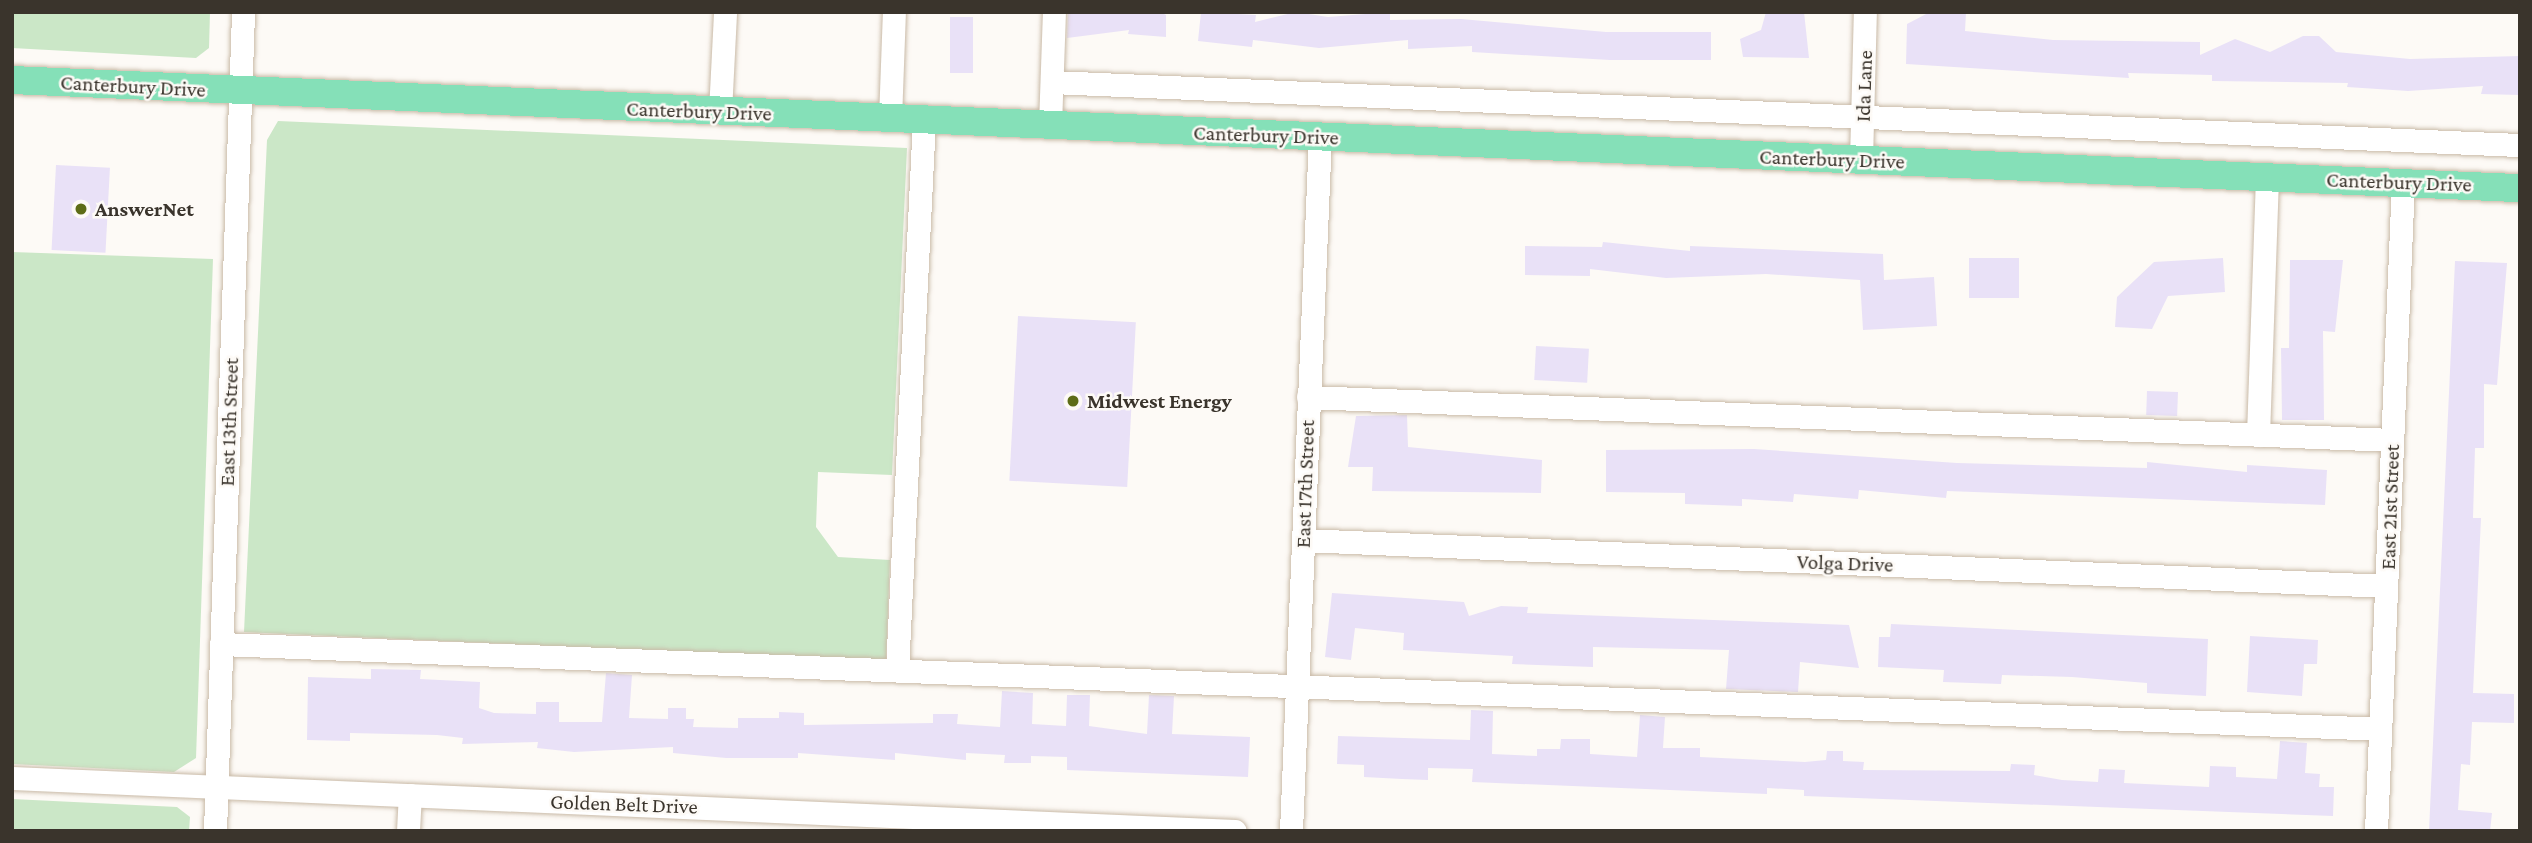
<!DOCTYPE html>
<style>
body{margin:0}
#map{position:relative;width:2532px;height:843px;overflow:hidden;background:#fdfaf6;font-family:"Crimson Pro",serif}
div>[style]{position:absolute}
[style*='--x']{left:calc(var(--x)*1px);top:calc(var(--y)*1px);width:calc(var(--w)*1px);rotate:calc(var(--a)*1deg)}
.green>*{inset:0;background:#cbe7c7}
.building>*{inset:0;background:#e9e1f7;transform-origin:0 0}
.roads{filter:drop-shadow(0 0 2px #c9baa7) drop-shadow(0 0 2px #c9baa7)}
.minor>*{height:23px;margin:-11.5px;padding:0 11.5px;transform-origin:11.5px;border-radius:11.5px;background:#fff}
.major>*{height:28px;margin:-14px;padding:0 14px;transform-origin:14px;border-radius:14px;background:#85e0b8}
.dots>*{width:19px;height:19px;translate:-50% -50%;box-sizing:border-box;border:4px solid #fdfaf6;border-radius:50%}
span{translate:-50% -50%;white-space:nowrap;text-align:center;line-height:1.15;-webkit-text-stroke:5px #fdfaf6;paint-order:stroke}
.street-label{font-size:21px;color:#3a342c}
.poi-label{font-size:21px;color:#3a342c;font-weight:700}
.left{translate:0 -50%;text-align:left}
.frame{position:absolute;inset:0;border:14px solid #3a342c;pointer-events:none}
</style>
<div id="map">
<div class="green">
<i style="clip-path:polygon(12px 12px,210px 12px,209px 48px,196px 58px,12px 48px)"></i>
<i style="clip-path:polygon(278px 121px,907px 148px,892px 475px,818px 472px,816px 527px,838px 557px,890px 560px,886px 661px,244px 632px,267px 140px)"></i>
<i style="clip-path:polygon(12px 252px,213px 259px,196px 758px,174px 772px,12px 764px)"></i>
<i style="clip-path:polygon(12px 799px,177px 807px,190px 817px,189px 831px,12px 831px)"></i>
</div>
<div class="building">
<i style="clip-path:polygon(1068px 12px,1160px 12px,1166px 15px,1166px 37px,1128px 34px,1129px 30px,1067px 38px)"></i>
<i style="clip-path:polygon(1201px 12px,1256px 15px,1255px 22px,1296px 12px,1328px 17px,1390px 12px,1390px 20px,1461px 19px,1606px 32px,1711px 32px,1711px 60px,1610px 60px,1472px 52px,1472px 46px,1408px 49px,1408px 40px,1319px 48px,1253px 40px,1252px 47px,1198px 41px)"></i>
<i style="clip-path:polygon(1766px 12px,1804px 12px,1809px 58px,1743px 57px,1740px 39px,1761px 30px)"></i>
<i style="clip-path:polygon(1930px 12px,1966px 13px,1965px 31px,2053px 40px,2200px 42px,2200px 55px,2235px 39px,2270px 52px,2303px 36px,2319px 36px,2336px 52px,2410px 59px,2520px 56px,2520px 95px,2481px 94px,2483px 86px,2408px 91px,2347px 87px,2348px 83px,2212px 81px,2212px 75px,2128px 73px,2129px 78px,1906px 64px,1907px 24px)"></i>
<i style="left:950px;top:17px;width:23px;height:56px"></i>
<i style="left:56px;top:165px;width:54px;height:85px;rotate:3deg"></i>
<i style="clip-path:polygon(1603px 242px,1690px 251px,1690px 246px,1883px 254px,1884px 280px,1934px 277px,1937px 326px,1863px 330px,1860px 280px,1766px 274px,1666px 278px,1590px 269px,1590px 276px,1525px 275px,1525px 246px,1602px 247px)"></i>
<i style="left:1969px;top:258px;width:50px;height:40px"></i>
<i style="clip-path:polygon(2223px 258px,2225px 292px,2168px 296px,2152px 329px,2115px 327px,2117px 297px,2154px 262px)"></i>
<i style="clip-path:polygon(2290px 260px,2343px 260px,2335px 332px,2323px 331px,2324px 420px,2282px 420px,2281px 348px,2289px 348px)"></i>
<i style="clip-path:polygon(2455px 261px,2507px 263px,2497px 385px,2484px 384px,2484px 448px,2475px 448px,2473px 518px,2481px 518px,2473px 693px,2514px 694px,2514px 723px,2472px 722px,2470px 765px,2461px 764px,2458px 810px,2492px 813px,2490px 831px,2429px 831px)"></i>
<i style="left:1018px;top:316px;width:118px;height:165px;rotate:3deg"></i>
<i style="left:1536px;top:346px;width:53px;height:34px;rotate:3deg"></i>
<i style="left:2147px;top:391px;width:31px;height:24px;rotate:2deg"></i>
<i style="clip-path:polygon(1407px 415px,1408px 447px,1542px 460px,1541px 493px,1372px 491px,1373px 467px,1348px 467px,1356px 416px)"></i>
<i style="clip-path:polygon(1754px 449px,1957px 463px,2147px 468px,2147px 462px,2247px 472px,2247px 465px,2327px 470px,2325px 505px,1947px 491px,1946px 498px,1859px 490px,1858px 499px,1794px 494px,1793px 502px,1742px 499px,1742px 506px,1685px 504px,1685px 493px,1606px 492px,1606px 450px)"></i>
<i style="clip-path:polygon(1332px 593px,1464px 602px,1469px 616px,1501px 606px,1528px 607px,1527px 613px,1849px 625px,1859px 668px,1800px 662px,1798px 692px,1726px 689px,1729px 650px,1593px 647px,1593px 667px,1512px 664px,1513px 656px,1403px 650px,1404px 633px,1355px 628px,1351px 660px,1325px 657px)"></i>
<i style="clip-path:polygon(1891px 624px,2208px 639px,2206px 696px,2147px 693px,2147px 683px,2072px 677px,2002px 675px,2001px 684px,1943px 682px,1944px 670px,1878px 667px,1879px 637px,1890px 637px)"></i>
<i style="clip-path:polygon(2250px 636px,2318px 640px,2317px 664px,2304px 664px,2302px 696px,2247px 692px)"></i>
<i style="clip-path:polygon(371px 669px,421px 670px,420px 679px,480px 682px,479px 708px,494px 713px,536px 714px,536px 702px,559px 702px,559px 722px,602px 722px,606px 673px,632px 675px,629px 718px,668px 719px,668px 708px,686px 708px,686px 719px,694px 719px,693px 727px,738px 728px,738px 718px,779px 718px,779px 712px,804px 713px,804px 725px,933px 723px,933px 714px,958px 714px,957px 724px,1000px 727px,1002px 691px,1033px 693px,1032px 724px,1066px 726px,1067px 695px,1090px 695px,1089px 726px,1147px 734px,1149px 695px,1174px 696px,1172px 734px,1250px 737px,1248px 777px,1067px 770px,1067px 757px,1031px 756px,1031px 763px,1004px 763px,1005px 755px,966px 753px,966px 760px,895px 753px,895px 760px,798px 753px,798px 758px,726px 758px,673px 753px,673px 747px,574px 752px,537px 748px,538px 742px,462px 744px,463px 738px,437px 735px,350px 733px,350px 741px,307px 740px,308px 677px,371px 679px)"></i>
<i style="clip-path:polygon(1471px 710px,1493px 711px,1492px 754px,1537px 756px,1537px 749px,1560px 749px,1561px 739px,1590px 739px,1590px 754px,1637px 757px,1640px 715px,1665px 717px,1663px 748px,1700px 748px,1700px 757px,1805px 762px,1826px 760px,1827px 751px,1843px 751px,1843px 761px,1864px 762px,1863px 770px,2010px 771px,2011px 764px,2035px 765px,2034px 775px,2062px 780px,2098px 782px,2099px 769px,2125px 770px,2124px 783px,2209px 787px,2210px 766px,2236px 767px,2236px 777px,2277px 779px,2280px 741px,2307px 743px,2305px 773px,2320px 774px,2319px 787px,2334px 787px,2333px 816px,1804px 796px,1804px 790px,1767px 788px,1767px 794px,1472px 782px,1473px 769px,1428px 768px,1428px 780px,1402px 779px,1364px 777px,1364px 765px,1337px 764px,1338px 736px,1470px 740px)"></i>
</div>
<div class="roads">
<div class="minor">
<i style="--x:1052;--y:82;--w:1469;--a:2.46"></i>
<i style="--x:720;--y:112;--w:100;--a:-87.1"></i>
<i style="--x:890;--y:119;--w:107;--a:-87.9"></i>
<i style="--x:1050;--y:125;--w:113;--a:-88"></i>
<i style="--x:1861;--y:160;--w:148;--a:-88.5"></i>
<i style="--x:1308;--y:397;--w:1085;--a:2.27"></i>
<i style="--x:2258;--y:435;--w:258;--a:-88"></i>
<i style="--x:1303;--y:540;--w:1084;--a:2.43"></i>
<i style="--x:221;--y:644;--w:2161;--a:2.25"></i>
<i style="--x:897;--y:670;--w:551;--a:-87.19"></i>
<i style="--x:12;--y:778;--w:1224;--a:2.48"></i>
<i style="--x:215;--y:831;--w:819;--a:-88.04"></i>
<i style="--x:408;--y:831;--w:36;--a:-87"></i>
<i style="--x:1291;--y:831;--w:695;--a:-87.61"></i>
<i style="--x:2376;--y:831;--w:650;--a:-87.62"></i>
</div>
<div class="major">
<i style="--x:12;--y:80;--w:2510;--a:2.47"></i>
</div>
</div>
<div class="dots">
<i style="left:81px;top:209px;background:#5d6c16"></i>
<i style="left:1073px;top:401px;background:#5d6c16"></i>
</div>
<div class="street-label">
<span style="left:133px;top:86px;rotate:3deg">Canterbury Drive</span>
<span style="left:1864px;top:86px;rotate:-88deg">Ida Lane</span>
<span style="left:699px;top:111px;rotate:2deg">Canterbury Drive</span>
<span style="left:1266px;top:135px;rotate:2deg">Canterbury Drive</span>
<span style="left:1832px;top:159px;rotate:2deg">Canterbury Drive</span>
<span style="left:2399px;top:182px;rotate:2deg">Canterbury Drive</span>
<span style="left:229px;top:422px;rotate:-88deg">East 13th Street</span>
<span style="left:1305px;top:484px;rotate:-88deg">East 17th Street</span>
<span style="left:2390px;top:507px;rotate:-88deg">East 21st Street</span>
<span style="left:1845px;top:563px;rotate:2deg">Volga Drive</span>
<span style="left:624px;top:804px;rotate:2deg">Golden Belt Drive</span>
</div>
<div class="poi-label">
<span class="left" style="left:95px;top:209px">AnswerNet</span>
<span class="left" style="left:1087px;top:401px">Midwest Energy</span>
</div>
<div class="frame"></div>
</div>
